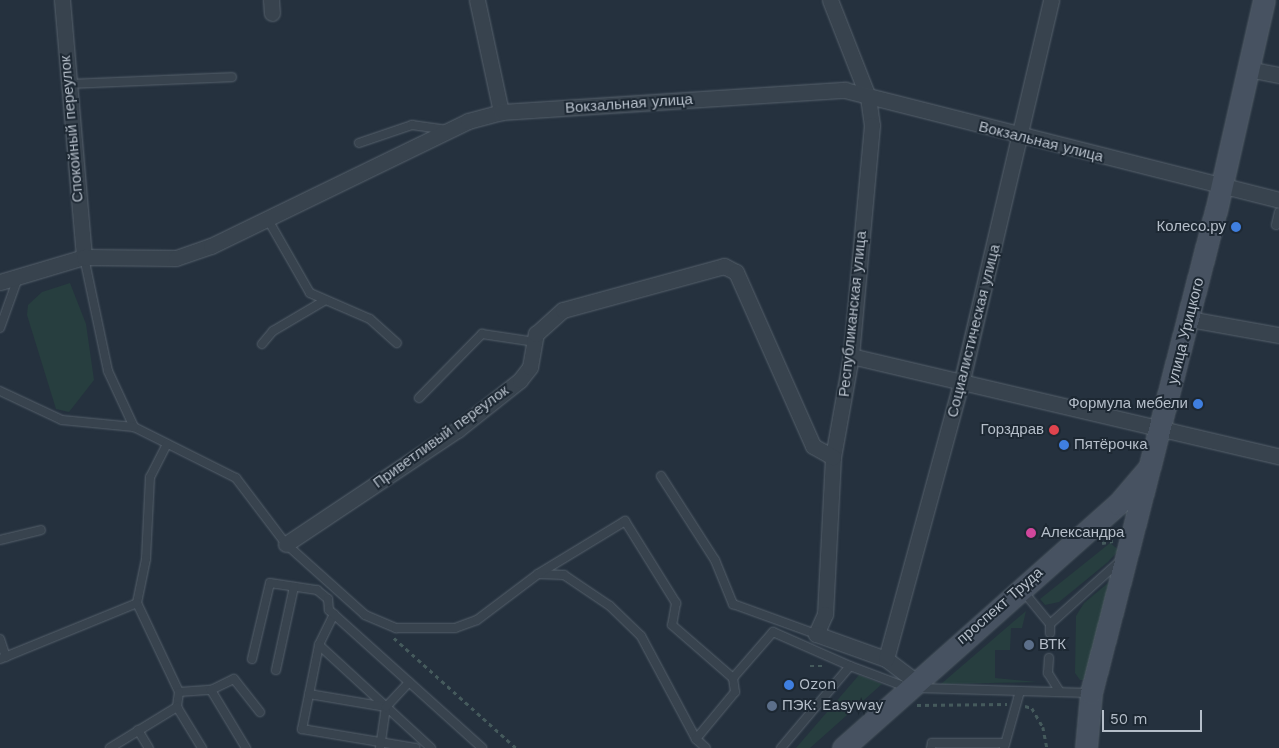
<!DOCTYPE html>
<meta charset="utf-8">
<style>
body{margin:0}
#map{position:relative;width:1279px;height:748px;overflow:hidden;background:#25313e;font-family:"Work Sans",sans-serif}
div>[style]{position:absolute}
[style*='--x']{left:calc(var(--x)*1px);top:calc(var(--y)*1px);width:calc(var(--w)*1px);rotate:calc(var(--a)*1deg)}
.green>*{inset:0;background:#273e3f}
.path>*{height:2.5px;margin-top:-1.25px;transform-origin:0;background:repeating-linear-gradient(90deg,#455a5c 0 4px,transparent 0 8px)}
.roads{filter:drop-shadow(0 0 1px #56616c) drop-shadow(0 0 1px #56616c)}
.lane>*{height:8px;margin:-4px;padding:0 4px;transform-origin:4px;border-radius:4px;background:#38434e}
.street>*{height:15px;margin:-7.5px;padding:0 7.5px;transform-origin:7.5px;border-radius:7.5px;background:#38434e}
.secondary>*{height:21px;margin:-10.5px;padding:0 10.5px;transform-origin:10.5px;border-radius:10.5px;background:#475261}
.dots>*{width:14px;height:14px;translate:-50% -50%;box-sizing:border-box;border:2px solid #1d2833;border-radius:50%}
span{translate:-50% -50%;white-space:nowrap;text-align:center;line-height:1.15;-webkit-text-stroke:4px #1d2833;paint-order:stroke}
.street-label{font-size:15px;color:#b5bec9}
.poi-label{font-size:15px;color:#b5bec9}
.right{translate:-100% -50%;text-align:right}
.left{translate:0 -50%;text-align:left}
.scale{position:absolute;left:1102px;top:710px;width:100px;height:22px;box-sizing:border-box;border:2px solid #b5bec9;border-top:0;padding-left:6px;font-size:15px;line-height:18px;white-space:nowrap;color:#b5bec9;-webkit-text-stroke:4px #1d2833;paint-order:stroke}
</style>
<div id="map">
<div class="green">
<i style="clip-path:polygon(70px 283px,86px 324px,94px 380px,69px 412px,56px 409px,27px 315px,28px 305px,42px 292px)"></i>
<i style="clip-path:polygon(1110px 543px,1119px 550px,1108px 562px,1059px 602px,1045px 605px,1040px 599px)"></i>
<i style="clip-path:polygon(1109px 582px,1085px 680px,1080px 680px,1075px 673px,1076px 616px,1084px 603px)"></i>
<i style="clip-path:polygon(1026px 611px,1022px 628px,1011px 628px,1010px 650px,995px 650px,995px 678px,1037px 682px,941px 684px)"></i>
<i style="clip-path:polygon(859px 675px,882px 684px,810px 748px,796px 748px)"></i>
</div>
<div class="path">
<i style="--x:1102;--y:543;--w:11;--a:-10"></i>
<i style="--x:394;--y:638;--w:164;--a:42"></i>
<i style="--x:810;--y:666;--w:13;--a:0"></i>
<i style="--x:917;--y:705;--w:90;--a:-0.6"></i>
<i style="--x:1025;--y:706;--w:7;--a:16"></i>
<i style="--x:1032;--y:708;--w:22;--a:60"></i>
<i style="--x:1043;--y:727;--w:21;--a:79"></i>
</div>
<div class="roads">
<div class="lane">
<i style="--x:67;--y:84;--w:165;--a:-2.4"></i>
<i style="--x:359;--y:143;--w:56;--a:-18.8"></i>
<i style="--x:412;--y:125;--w:34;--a:8"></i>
<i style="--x:267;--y:218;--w:86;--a:60.2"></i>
<i style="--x:310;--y:293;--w:65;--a:23.4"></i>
<i style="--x:370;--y:319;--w:36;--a:42"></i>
<i style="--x:1276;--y:225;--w:13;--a:-77"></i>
<i style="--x:84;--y:257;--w:116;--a:78.1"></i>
<i style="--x:108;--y:371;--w:62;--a:65.1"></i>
<i style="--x:134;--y:427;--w:114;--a:26.6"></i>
<i style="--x:236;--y:478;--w:83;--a:52.9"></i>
<i style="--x:286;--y:544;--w:106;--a:41.9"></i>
<i style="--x:365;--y:615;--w:34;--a:23"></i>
<i style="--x:396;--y:628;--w:59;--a:0"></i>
<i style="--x:455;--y:628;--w:23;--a:-20"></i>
<i style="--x:477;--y:620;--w:76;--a:-37"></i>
<i style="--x:538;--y:574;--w:26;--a:2"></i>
<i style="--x:564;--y:575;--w:55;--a:34"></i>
<i style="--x:610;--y:606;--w:43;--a:44.1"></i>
<i style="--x:641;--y:636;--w:117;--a:61.9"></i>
<i style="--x:696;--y:739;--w:13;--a:42"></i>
<i style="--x:0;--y:328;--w:56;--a:-70.3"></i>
<i style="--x:262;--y:344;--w:17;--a:-50"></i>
<i style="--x:273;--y:331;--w:59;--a:-30.5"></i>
<i style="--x:0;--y:391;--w:68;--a:25.1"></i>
<i style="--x:62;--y:420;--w:72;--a:5.6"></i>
<i style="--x:419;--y:398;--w:90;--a:-45.5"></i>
<i style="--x:482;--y:334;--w:54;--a:8.6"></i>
<i style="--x:167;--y:444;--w:37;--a:117"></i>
<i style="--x:150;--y:477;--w:82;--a:92.8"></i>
<i style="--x:146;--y:559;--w:45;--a:101.6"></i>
<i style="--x:137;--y:603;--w:98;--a:64.7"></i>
<i style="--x:179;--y:692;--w:32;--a:-4"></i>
<i style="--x:211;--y:690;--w:68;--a:58.9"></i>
<i style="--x:661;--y:476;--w:100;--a:57.3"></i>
<i style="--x:715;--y:560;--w:48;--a:67.8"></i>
<i style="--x:733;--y:604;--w:88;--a:19.9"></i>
<i style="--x:0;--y:540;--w:42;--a:-13.7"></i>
<i style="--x:538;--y:574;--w:102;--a:-31.3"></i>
<i style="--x:625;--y:521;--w:97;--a:58.1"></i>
<i style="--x:676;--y:603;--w:22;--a:100"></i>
<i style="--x:672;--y:625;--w:81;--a:41"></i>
<i style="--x:1023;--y:591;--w:43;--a:50.7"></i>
<i style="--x:334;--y:614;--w:34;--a:116"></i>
<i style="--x:319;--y:645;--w:86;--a:101.4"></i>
<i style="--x:302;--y:729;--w:115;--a:9.5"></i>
<i style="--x:1050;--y:633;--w:9;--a:-90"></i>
<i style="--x:1050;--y:624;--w:94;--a:-42"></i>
<i style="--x:0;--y:639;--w:19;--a:72"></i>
<i style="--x:319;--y:645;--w:152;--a:42.6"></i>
<i style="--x:1049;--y:658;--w:15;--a:94"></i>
<i style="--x:1048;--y:673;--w:22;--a:58"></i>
<i style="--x:0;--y:659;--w:148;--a:-22.2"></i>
<i style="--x:252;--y:659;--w:78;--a:-76.7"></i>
<i style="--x:270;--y:583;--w:48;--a:8.5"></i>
<i style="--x:317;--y:590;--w:14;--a:39"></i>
<i style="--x:328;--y:599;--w:11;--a:85"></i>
<i style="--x:329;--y:610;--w:206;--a:42"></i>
<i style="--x:276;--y:670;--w:85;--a:-77.8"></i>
<i style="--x:918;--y:688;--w:171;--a:1.7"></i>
<i style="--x:211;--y:690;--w:25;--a:-26"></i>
<i style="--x:234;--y:679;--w:42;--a:51.8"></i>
<i style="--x:179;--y:692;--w:15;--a:98"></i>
<i style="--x:177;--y:707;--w:48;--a:58.6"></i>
<i style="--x:309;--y:694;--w:78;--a:9.6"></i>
<i style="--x:138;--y:730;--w:21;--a:59"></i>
<i style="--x:696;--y:739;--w:61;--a:-50.3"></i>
<i style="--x:735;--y:692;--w:14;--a:-98"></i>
<i style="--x:733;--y:678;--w:61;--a:-49"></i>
<i style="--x:773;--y:632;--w:84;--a:23.8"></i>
<i style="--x:110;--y:748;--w:79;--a:-31.5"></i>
<i style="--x:380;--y:748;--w:41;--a:-81.7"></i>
<i style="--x:386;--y:707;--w:34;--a:-47"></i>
<i style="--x:781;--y:748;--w:107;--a:-49.9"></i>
<i style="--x:850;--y:666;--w:60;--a:20.6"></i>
<i style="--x:931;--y:748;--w:5;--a:-79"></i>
<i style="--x:932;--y:743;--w:71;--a:0"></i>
<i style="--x:1004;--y:748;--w:59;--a:-74.3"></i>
</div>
<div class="street">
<i style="--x:62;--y:0;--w:258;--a:85.1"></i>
<i style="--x:271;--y:0;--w:13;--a:86"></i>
<i style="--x:477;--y:0;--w:115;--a:77.9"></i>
<i style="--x:830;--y:0;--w:104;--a:68.6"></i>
<i style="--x:868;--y:97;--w:28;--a:82"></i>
<i style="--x:872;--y:125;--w:232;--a:95.2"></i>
<i style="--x:851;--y:356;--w:103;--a:100.1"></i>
<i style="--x:833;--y:457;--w:157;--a:92.9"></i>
<i style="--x:825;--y:614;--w:22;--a:114"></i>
<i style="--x:816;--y:634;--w:74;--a:19.7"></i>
<i style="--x:886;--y:659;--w:36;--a:37"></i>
<i style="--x:1248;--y:69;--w:32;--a:11"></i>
<i style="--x:0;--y:282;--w:88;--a:-16.6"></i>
<i style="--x:84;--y:257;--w:92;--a:0.6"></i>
<i style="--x:176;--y:258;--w:37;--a:-19"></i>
<i style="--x:211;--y:246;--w:286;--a:-25.9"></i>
<i style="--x:468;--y:121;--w:34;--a:-15"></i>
<i style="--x:501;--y:112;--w:345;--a:-3.7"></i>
<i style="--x:845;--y:90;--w:448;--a:14.2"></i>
<i style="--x:1189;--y:319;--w:91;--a:10.1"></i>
<i style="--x:851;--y:356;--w:440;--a:13.2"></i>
<i style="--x:286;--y:544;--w:206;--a:-33.7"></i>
<i style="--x:457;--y:430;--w:80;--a:-38.4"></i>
<i style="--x:520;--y:380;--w:16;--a:-52"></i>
<i style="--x:530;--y:367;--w:34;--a:-80"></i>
<i style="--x:536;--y:334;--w:36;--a:-42"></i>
<i style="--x:563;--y:310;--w:167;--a:-15.3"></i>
<i style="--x:724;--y:266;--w:13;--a:27"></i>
<i style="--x:736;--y:272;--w:190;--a:66.1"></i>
<i style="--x:813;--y:446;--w:23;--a:29"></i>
<i style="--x:886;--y:659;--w:289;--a:-74.8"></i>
<i style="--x:962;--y:380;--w:390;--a:-76.8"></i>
</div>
<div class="secondary">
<i style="--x:843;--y:748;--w:368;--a:-41.6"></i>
<i style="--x:1118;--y:504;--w:45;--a:-49.5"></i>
<i style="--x:1086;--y:748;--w:55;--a:-84.8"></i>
<i style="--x:1091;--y:693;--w:498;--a:-75.5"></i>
<i style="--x:1216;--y:211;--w:216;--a:-77.2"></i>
</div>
</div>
<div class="dots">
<i style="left:1236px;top:227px;background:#3f7fe0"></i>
<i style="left:1198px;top:404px;background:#3f7fe0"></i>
<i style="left:1054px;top:430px;background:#e0444e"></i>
<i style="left:1064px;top:445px;background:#3f7fe0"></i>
<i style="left:1031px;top:533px;background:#d1479c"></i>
<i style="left:1029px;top:645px;background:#5c6f8a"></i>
<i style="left:789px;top:685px;background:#3f7fe0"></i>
<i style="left:772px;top:706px;background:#5c6f8a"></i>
</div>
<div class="street-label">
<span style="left:629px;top:104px;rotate:-4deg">Вокзальная улица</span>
<span style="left:72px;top:129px;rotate:-95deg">Спокойный переулок</span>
<span style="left:1041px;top:142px;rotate:14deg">Вокзальная улица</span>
<span style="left:853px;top:314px;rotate:-84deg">Республиканская улица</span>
<span style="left:974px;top:331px;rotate:-76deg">Социалистическая улица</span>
<span style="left:1186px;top:331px;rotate:-76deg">улица Урицкого</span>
<span style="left:441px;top:437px;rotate:-36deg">Приветливый переулок</span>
<span style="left:1000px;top:606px;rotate:-41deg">проспект Труда</span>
</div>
<div class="poi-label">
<span class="right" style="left:1226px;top:227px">Колесо.ру</span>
<span class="right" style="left:1188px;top:404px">Формула мебели</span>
<span class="right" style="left:1044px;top:430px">Горздрав</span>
<span class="left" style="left:1074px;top:445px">Пятёрочка</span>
<span class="left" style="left:1041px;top:533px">Александра</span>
<span class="left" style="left:1039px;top:645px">ВТК</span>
<span class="left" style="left:799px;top:685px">Ozon</span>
<span class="left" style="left:782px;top:706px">ПЭК: Easyway</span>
</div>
<div class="scale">50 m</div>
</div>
